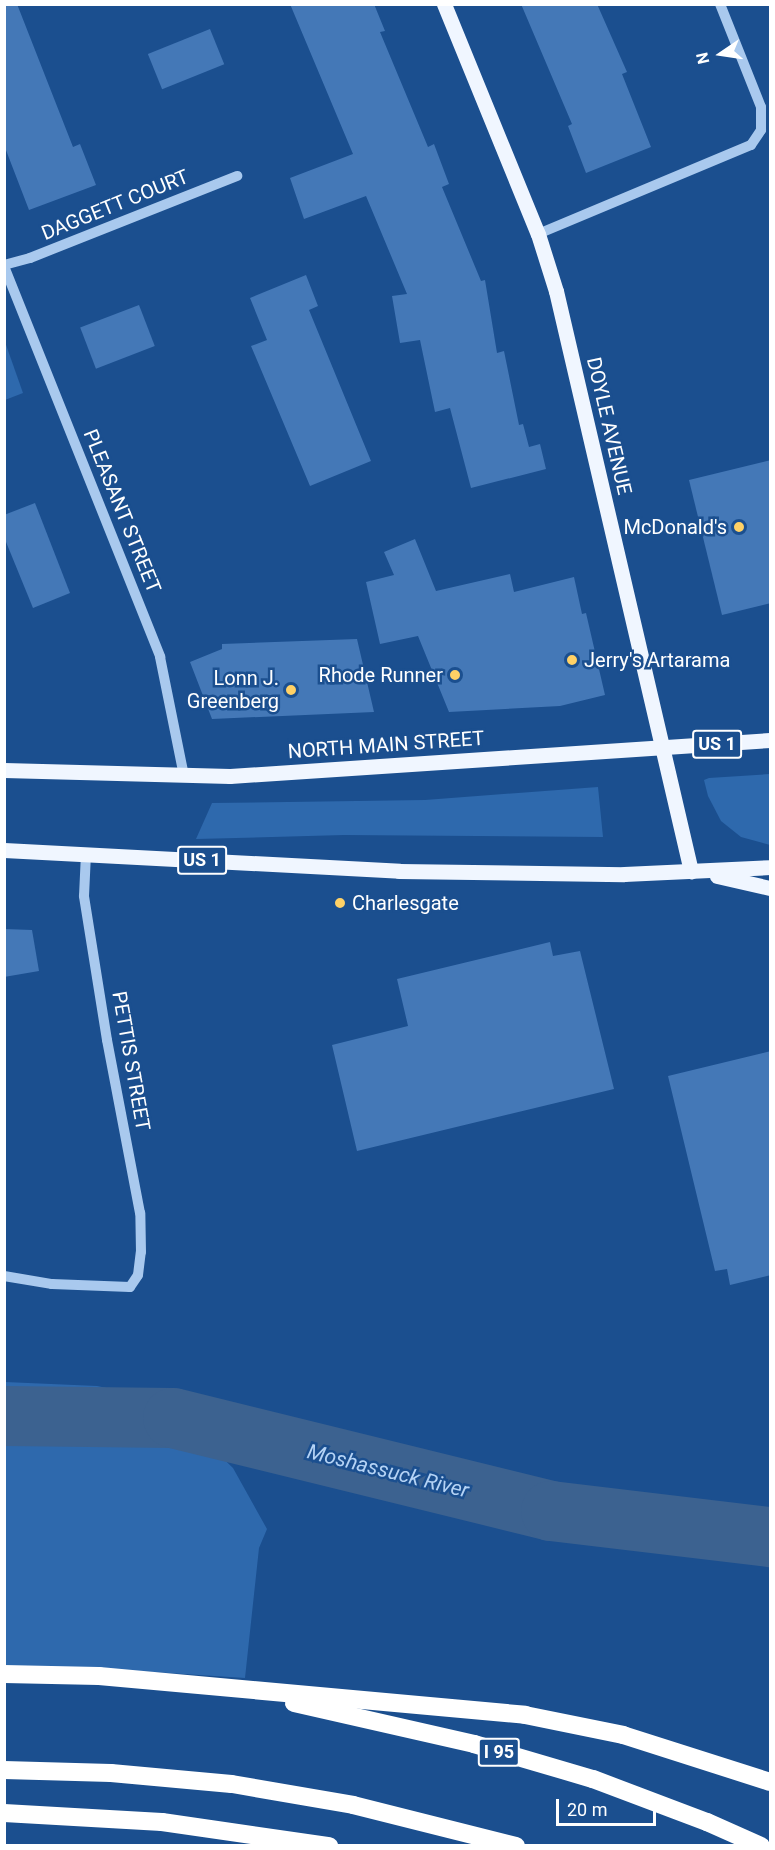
<!DOCTYPE html>
<style>
body{margin:0}
#map{position:relative;width:775px;height:1850px;overflow:hidden;background:#1b4f8f;font-family:Roboto,sans-serif}
div>[style]{position:absolute}
[style*='--x']{left:calc(var(--x)*1px);top:calc(var(--y)*1px);width:calc(var(--w)*1px);rotate:calc(var(--a)*1deg)}
.green>*{inset:0;background:#2e69ad}
.river>*{height:60px;margin:-30px;padding:0 30px;transform-origin:30px;border-radius:30px;background:#3c6290}
.building>*{inset:0;background:#4478b7;transform-origin:0 0}
.minor>*{height:10px;margin:-5px;padding:0 5px;transform-origin:5px;border-radius:5px;background:#a9c9ee}
.major>*{height:15px;margin:-7.5px;padding:0 7.5px;transform-origin:7.5px;border-radius:7.5px;background:#f0f6ff}
.highway>*{height:18px;margin:-9px;padding:0 9px;transform-origin:9px;border-radius:9px;background:#fff}
.dots>*{width:16px;height:16px;translate:-50% -50%;box-sizing:border-box;border:3px solid #1b4f8f;border-radius:50%}
span{translate:-50% -50%;white-space:nowrap;text-align:center;line-height:1.15;-webkit-text-stroke:5px #1b4f8f;paint-order:stroke}
.shield-label span{padding:2px 4px;background:#1b4f8f;border:2px solid;border-radius:4px;-webkit-text-stroke-width:0}
.shield-label{font-size:18px;color:#fff;font-weight:700}
.street-label{font-size:20px;color:#fff}
.poi-label{font-size:20px;color:#fff}
.right{translate:-100% -50%;text-align:right}
.left{translate:0 -50%;text-align:left}
.water-label{font-size:21px;color:#b5d3f5;font-style:italic}
.frame{position:absolute;inset:0;border:6px solid #fff;pointer-events:none}
.north{position:absolute;left:691px;top:24px;width:60px;height:60px;-webkit-text-stroke:4px #1b4f8f;paint-order:stroke;rotate:257deg;font-size:16px;font-weight:700;line-height:24px;text-align:center;color:#fff}
.north::after{content:'';display:block;margin:auto;width:21px;height:27px;background:#fff;clip-path:polygon(50% 0,100% 100%,50% 72%,0 100%)}
.scale{position:absolute;left:556px;top:1799px;width:100px;height:27px;box-sizing:border-box;border:3px solid #fff;border-top:0;padding-left:8px;font-size:18px;line-height:21px;white-space:nowrap;color:#fff;-webkit-text-stroke:4px #1b4f8f;paint-order:stroke}
</style>
<div id="map">
<div class="green">
<i style="clip-path:polygon(5px 342px,23px 393px,5px 400px,4px 400px)"></i>
<i style="clip-path:polygon(770px 774px,770px 845px,741px 837px,721px 821px,708px 796px,704px 780px,709px 778px)"></i>
<i style="clip-path:polygon(598px 787px,603px 837px,344px 835px,196px 839px,212px 803px,425px 800px)"></i>
<i style="clip-path:polygon(5px 1382px,97px 1386px,161px 1399px,233px 1468px,267px 1529px,259px 1548px,245px 1678px,76px 1667px,5px 1667px)"></i>
</div>
<div class="river">
<i style="--x:4;--y:1416;--w:169;--a:0.7"></i>
<i style="--x:173;--y:1418;--w:389;--a:13.8"></i>
<i style="--x:551;--y:1511;--w:221;--a:6.8"></i>
</div>
<div class="building">
<i style="clip-path:polygon(4px 4px,17px 4px,73px 147px,80px 144px,96px 185px,29px 210px,4px 145px)"></i>
<i style="clip-path:polygon(290px 4px,374px 4px,385px 31px,380px 32px,428px 147px,434px 144px,449px 184px,442px 187px,481px 281px,485px 280px,497px 353px,504px 351px,519px 425px,523px 424px,529px 447px,540px 444px,546px 469px,471px 488px,450px 408px,435px 412px,420px 340px,400px 343px,392px 296px,407px 294px,366px 196px,304px 219px,290px 178px,353px 154px)"></i>
<i style="clip-path:polygon(521px 4px,597px 4px,627px 72px,622px 74px,651px 147px,586px 173px,568px 126px,572px 124px)"></i>
<i style="left:210px;top:29px;width:38px;height:67px;rotate:68deg"></i>
<i style="clip-path:polygon(306px 275px,318px 306px,309px 310px,371px 461px,310px 486px,251px 346px,267px 340px,250px 298px)"></i>
<i style="left:139px;top:305px;width:44px;height:63px;rotate:69deg"></i>
<i style="clip-path:polygon(771px 460px,771px 603px,722px 615px,689px 480px)"></i>
<i style="clip-path:polygon(35px 503px,70px 593px,33px 608px,4px 537px,4px 515px)"></i>
<i style="clip-path:polygon(415px 539px,436px 591px,510px 574px,514px 592px,574px 577px,582px 614px,586px 613px,605px 695px,560px 706px,449px 712px,418px 636px,380px 644px,366px 582px,394px 575px,384px 552px)"></i>
<i style="clip-path:polygon(357px 639px,374px 712px,212px 719px,190px 662px,222px 649px,222px 644px)"></i>
<i style="clip-path:polygon(4px 929px,32px 930px,39px 971px,4px 977px)"></i>
<i style="clip-path:polygon(550px 942px,553px 956px,580px 951px,614px 1089px,357px 1151px,332px 1045px,408px 1026px,397px 979px)"></i>
<i style="clip-path:polygon(771px 1051px,771px 1275px,730px 1285px,727px 1269px,715px 1271px,668px 1076px)"></i>
</div>
<div class="minor">
<i style="--x:538;--y:234;--w:231;--a:-22.7"></i>
<i style="--x:751;--y:145;--w:18;--a:-56"></i>
<i style="--x:761;--y:130;--w:23;--a:-90"></i>
<i style="--x:761;--y:107;--w:111;--a:-111.7"></i>
<i style="--x:4;--y:265;--w:27;--a:-15"></i>
<i style="--x:30;--y:258;--w:223;--a:-21.6"></i>
<i style="--x:4;--y:266;--w:421;--a:68.2"></i>
<i style="--x:160;--y:657;--w:121;--a:78.6"></i>
<i style="--x:4;--y:1276;--w:49;--a:9.5"></i>
<i style="--x:52;--y:1284;--w:78;--a:2.2"></i>
<i style="--x:130;--y:1287;--w:14;--a:-56"></i>
<i style="--x:138;--y:1275;--w:23;--a:-83"></i>
<i style="--x:141;--y:1252;--w:39;--a:-91"></i>
<i style="--x:140;--y:1213;--w:176;--a:-100.8"></i>
<i style="--x:107;--y:1040;--w:146;--a:-99.1"></i>
<i style="--x:84;--y:896;--w:42;--a:-87.3"></i>
</div>
<div class="major">
<i style="--x:444;--y:4;--w:248;--a:67.8"></i>
<i style="--x:538;--y:234;--w:60;--a:72.5"></i>
<i style="--x:556;--y:291;--w:596;--a:76.9"></i>
<i style="--x:4;--y:770;--w:226;--a:1.5"></i>
<i style="--x:230;--y:776;--w:541;--a:-3.81"></i>
<i style="--x:4;--y:850;--w:396;--a:3"></i>
<i style="--x:399;--y:871;--w:225;--a:0.8"></i>
<i style="--x:624;--y:874;--w:146;--a:-2.7"></i>
<i style="--x:717;--y:876;--w:54;--a:12.8"></i>
</div>
<div class="highway">
<i style="--x:4;--y:1674;--w:95;--a:1.2"></i>
<i style="--x:99;--y:1676;--w:428;--a:5.2"></i>
<i style="--x:525;--y:1715;--w:100;--a:11.5"></i>
<i style="--x:623;--y:1735;--w:154;--a:17.7"></i>
<i style="--x:294;--y:1703;--w:185;--a:12.8"></i>
<i style="--x:474;--y:1744;--w:124;--a:16.4"></i>
<i style="--x:593;--y:1779;--w:122;--a:20.7"></i>
<i style="--x:707;--y:1822;--w:59;--a:24"></i>
<i style="--x:4;--y:1770;--w:107;--a:1.6"></i>
<i style="--x:111;--y:1773;--w:121;--a:5.2"></i>
<i style="--x:232;--y:1784;--w:123;--a:9.8"></i>
<i style="--x:353;--y:1805;--w:168;--a:14.1"></i>
<i style="--x:4;--y:1813;--w:158;--a:3.3"></i>
<i style="--x:162;--y:1822;--w:169;--a:8.2"></i>
</div>
<div class="dots">
<i style="left:739px;top:527px;background:#ffd166"></i>
<i style="left:572px;top:660px;background:#ffd166"></i>
<i style="left:455px;top:675px;background:#ffd166"></i>
<i style="left:291px;top:690px;background:#ffd166"></i>
<i style="left:340px;top:903px;background:#ffd166"></i>
</div>
<div class="shield-label">
<span style="left:717px;top:744px">US 1</span>
<span style="left:202px;top:860px">US 1</span>
<span style="left:499px;top:1752px">I 95</span>
</div>
<div class="street-label">
<span style="left:115px;top:205px;rotate:-22deg">DAGGETT COURT</span>
<span style="left:609px;top:426px;rotate:77deg">DOYLE AVENUE</span>
<span style="left:122px;top:511px;rotate:68deg">PLEASANT STREET</span>
<span style="left:386px;top:745px;rotate:-4deg">NORTH MAIN STREET</span>
<span style="left:131px;top:1061px;rotate:80deg">PETTIS STREET</span>
</div>
<div class="poi-label">
<span class="right" style="left:727px;top:527px">McDonald's</span>
<span class="left" style="left:584px;top:660px">Jerry's Artarama</span>
<span class="right" style="left:443px;top:675px">Rhode Runner</span>
<span class="right" style="left:279px;top:690px">Lonn J.<br>Greenberg</span>
<span class="left" style="left:352px;top:903px">Charlesgate</span>
</div>
<div class="water-label">
<span style="left:388px;top:1471px;rotate:14deg">Moshassuck River</span>
</div>
<div class="frame"></div>
<div class="north">N</div>
<div class="scale">20 m</div>
</div>
